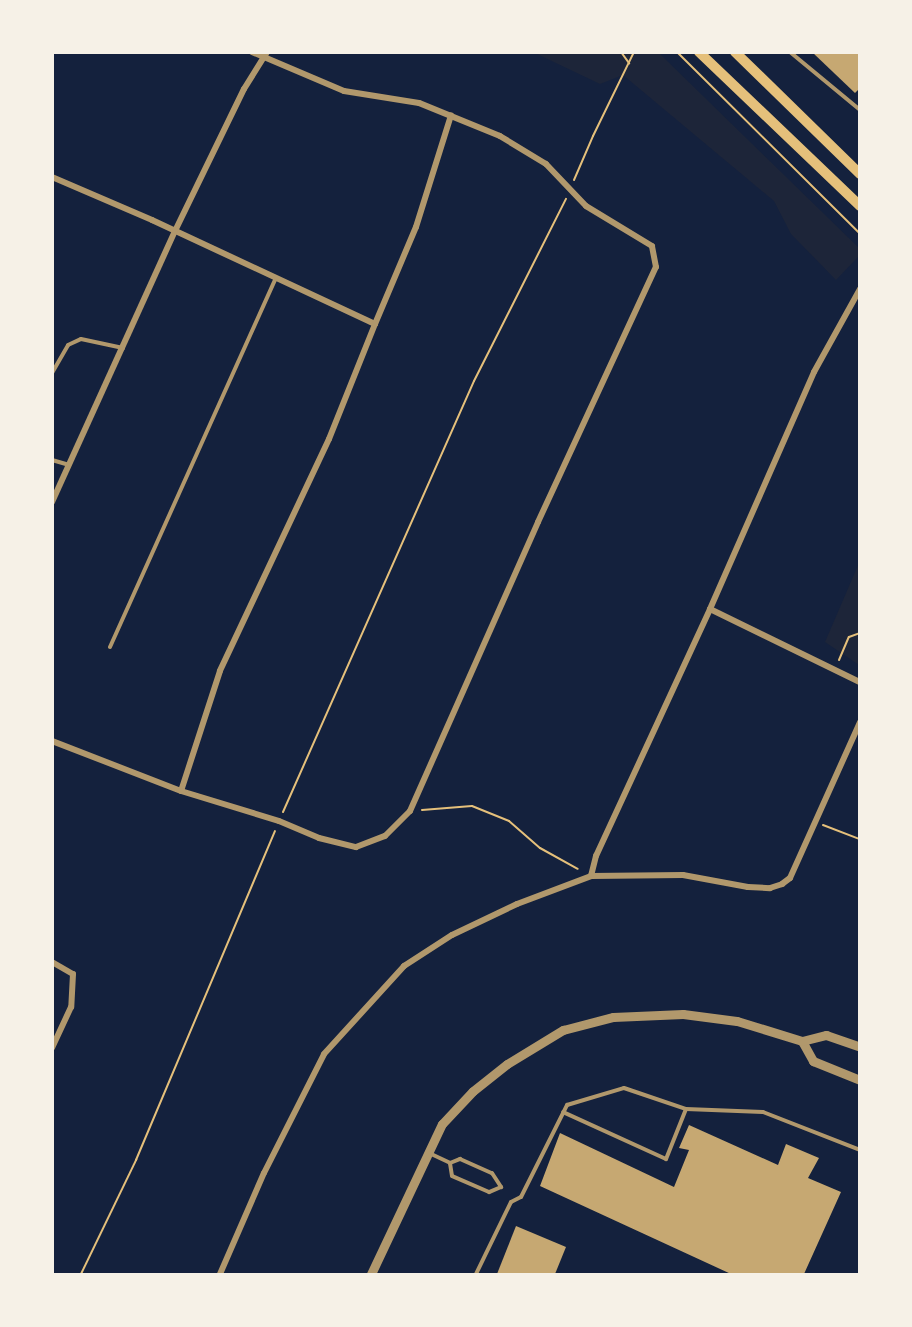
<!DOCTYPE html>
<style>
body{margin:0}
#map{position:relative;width:912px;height:1327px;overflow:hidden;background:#14213d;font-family:"Archivo Narrow",sans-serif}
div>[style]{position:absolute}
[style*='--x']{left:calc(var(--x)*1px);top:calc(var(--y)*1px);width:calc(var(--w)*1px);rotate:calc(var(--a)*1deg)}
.green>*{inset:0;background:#1d2539}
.building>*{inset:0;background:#c6a872}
.path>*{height:2px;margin:-1px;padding:0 1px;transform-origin:1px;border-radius:1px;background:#e5c07b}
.service>*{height:4px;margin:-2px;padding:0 2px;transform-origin:2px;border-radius:2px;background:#b1986c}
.minor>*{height:6px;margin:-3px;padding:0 3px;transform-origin:3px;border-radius:3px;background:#b1986c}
.tertiary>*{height:9px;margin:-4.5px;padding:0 4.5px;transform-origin:4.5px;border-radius:4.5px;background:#b1986c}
.secondary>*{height:10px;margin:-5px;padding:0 5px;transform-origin:5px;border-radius:5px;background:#e5c07b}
span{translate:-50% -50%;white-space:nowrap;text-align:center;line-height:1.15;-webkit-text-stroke:6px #f6f1e7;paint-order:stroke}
.frame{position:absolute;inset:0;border:54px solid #f6f1e7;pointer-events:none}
</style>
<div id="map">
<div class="green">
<i style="clip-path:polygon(535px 53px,659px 53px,859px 248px,859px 256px,836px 280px,791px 234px,774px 201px,623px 75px,600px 84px)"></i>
<i style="clip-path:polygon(859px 563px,859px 665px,825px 642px)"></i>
</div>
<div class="building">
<i style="clip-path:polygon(812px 52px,860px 52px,860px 88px,855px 93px)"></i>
<i style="clip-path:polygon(689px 1125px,778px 1165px,786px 1144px,819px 1158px,808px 1178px,841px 1192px,804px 1274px,731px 1274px,540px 1186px,560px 1133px,674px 1187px,689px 1150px,679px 1148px)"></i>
<i style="clip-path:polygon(516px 1226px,566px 1247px,555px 1274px,497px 1274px)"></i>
</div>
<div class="path">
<i style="--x:621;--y:52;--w:14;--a:54"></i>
<i style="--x:677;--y:52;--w:258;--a:44.8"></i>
<i style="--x:574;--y:180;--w:48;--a:-66.6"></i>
<i style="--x:593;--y:136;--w:93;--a:-64"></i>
<i style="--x:839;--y:660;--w:25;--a:-67"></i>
<i style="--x:849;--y:637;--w:12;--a:-20"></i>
<i style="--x:422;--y:810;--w:50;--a:-4.6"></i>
<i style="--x:472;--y:806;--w:40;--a:22"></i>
<i style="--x:509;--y:821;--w:41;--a:41.1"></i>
<i style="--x:540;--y:848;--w:43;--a:28.9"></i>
<i style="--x:283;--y:812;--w:471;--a:-66.1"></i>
<i style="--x:474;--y:381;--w:204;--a:-63.2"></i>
<i style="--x:823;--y:825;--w:40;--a:21"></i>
<i style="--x:81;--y:1274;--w:127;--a:-64.2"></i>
<i style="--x:136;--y:1160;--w:357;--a:-67.1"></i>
</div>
<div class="service">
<i style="--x:790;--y:52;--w:91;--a:39.6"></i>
<i style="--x:52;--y:373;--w:32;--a:-60"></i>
<i style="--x:68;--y:345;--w:14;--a:-25"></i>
<i style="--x:81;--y:339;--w:43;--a:12.1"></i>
<i style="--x:52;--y:460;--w:18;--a:16"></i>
<i style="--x:110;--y:647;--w:405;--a:-65.8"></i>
<i style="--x:686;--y:1109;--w:77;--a:2.2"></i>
<i style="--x:763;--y:1112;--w:104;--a:21.4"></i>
<i style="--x:429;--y:1153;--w:23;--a:25"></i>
<i style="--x:450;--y:1163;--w:11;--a:-22"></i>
<i style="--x:460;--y:1159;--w:35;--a:24"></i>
<i style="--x:492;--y:1173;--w:17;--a:57"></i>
<i style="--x:501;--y:1187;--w:13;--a:157"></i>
<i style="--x:489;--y:1192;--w:40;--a:-156.6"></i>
<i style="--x:452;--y:1176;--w:13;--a:-99"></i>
<i style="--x:476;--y:1274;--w:80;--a:-64.1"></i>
<i style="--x:511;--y:1202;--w:11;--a:-27"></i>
<i style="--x:521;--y:1197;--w:103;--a:-63.4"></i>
<i style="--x:567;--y:1105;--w:59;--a:-16.6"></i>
<i style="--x:624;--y:1088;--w:65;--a:18.7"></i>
<i style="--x:686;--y:1109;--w:54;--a:111.8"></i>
<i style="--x:666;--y:1159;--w:113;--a:-155.5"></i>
</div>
<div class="minor">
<i style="--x:52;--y:177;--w:109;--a:23.3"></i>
<i style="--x:152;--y:220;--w:246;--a:25"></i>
<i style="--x:375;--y:324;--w:124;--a:111.8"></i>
<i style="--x:329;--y:439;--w:256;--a:115.2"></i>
<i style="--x:220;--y:671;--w:126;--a:108"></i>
<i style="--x:181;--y:791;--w:138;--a:-158.8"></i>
<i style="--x:375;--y:324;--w:105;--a:-67.1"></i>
<i style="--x:416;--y:227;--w:117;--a:-72.6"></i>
<i style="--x:52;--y:502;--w:298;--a:-65.6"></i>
<i style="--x:175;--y:231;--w:158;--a:-64.1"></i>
<i style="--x:244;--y:89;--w:44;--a:-58.1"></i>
<i style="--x:710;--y:609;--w:167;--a:26"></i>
<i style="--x:181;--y:791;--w:102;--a:17"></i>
<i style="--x:279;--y:821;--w:43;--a:23"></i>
<i style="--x:319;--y:838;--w:38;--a:14"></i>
<i style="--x:356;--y:847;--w:31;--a:-21"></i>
<i style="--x:385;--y:836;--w:35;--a:-45"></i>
<i style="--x:410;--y:811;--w:316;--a:-66.1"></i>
<i style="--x:538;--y:522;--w:281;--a:-65.2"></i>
<i style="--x:656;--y:267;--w:21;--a:-101"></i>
<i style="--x:652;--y:246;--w:77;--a:-148.8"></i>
<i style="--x:586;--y:206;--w:58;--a:-133.6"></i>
<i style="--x:546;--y:164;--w:54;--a:-148.7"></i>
<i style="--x:500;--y:136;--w:87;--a:-157.8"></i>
<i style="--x:419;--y:103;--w:76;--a:-170.9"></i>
<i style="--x:344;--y:91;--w:100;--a:-157"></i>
<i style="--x:591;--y:876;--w:21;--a:-76"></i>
<i style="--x:596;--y:856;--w:272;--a:-65.2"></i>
<i style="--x:710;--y:609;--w:259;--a:-66.3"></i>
<i style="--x:814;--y:372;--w:95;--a:-61"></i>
<i style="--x:52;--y:962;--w:24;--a:30"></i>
<i style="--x:73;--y:974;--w:33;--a:93"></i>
<i style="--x:71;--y:1007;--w:45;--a:114.9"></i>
<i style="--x:220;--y:1274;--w:110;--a:-66.5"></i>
<i style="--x:264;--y:1173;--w:133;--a:-63.2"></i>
<i style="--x:324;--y:1054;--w:119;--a:-47.7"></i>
<i style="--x:404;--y:966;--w:57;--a:-32.9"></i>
<i style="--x:452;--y:935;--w:72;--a:-25.5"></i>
<i style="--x:517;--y:904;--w:79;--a:-20.7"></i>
<i style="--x:591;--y:876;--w:92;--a:-0.6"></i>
<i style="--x:683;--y:875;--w:66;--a:10.5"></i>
<i style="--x:748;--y:887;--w:22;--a:3"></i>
<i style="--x:770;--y:888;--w:13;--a:-18"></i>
<i style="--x:782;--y:884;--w:10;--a:-37"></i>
<i style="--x:790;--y:878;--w:171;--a:-65.8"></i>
</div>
<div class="tertiary">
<i style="--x:802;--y:1041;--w:23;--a:61"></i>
<i style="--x:813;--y:1061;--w:51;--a:22"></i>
<i style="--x:371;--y:1274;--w:166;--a:-64.7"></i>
<i style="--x:442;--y:1124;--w:45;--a:-46.8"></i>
<i style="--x:473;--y:1091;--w:43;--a:-38.5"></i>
<i style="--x:507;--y:1064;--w:66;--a:-31.3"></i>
<i style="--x:563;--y:1030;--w:52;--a:-14.6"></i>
<i style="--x:613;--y:1017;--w:70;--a:-2.5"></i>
<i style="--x:683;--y:1014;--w:54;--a:7.4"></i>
<i style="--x:737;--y:1021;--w:68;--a:17.1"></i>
<i style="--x:802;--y:1041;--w:25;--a:-14"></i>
<i style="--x:826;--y:1035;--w:36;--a:19"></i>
</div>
<div class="secondary">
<i style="--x:699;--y:52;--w:223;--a:43.7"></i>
<i style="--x:735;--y:52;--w:175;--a:44.3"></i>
</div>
<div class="frame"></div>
</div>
